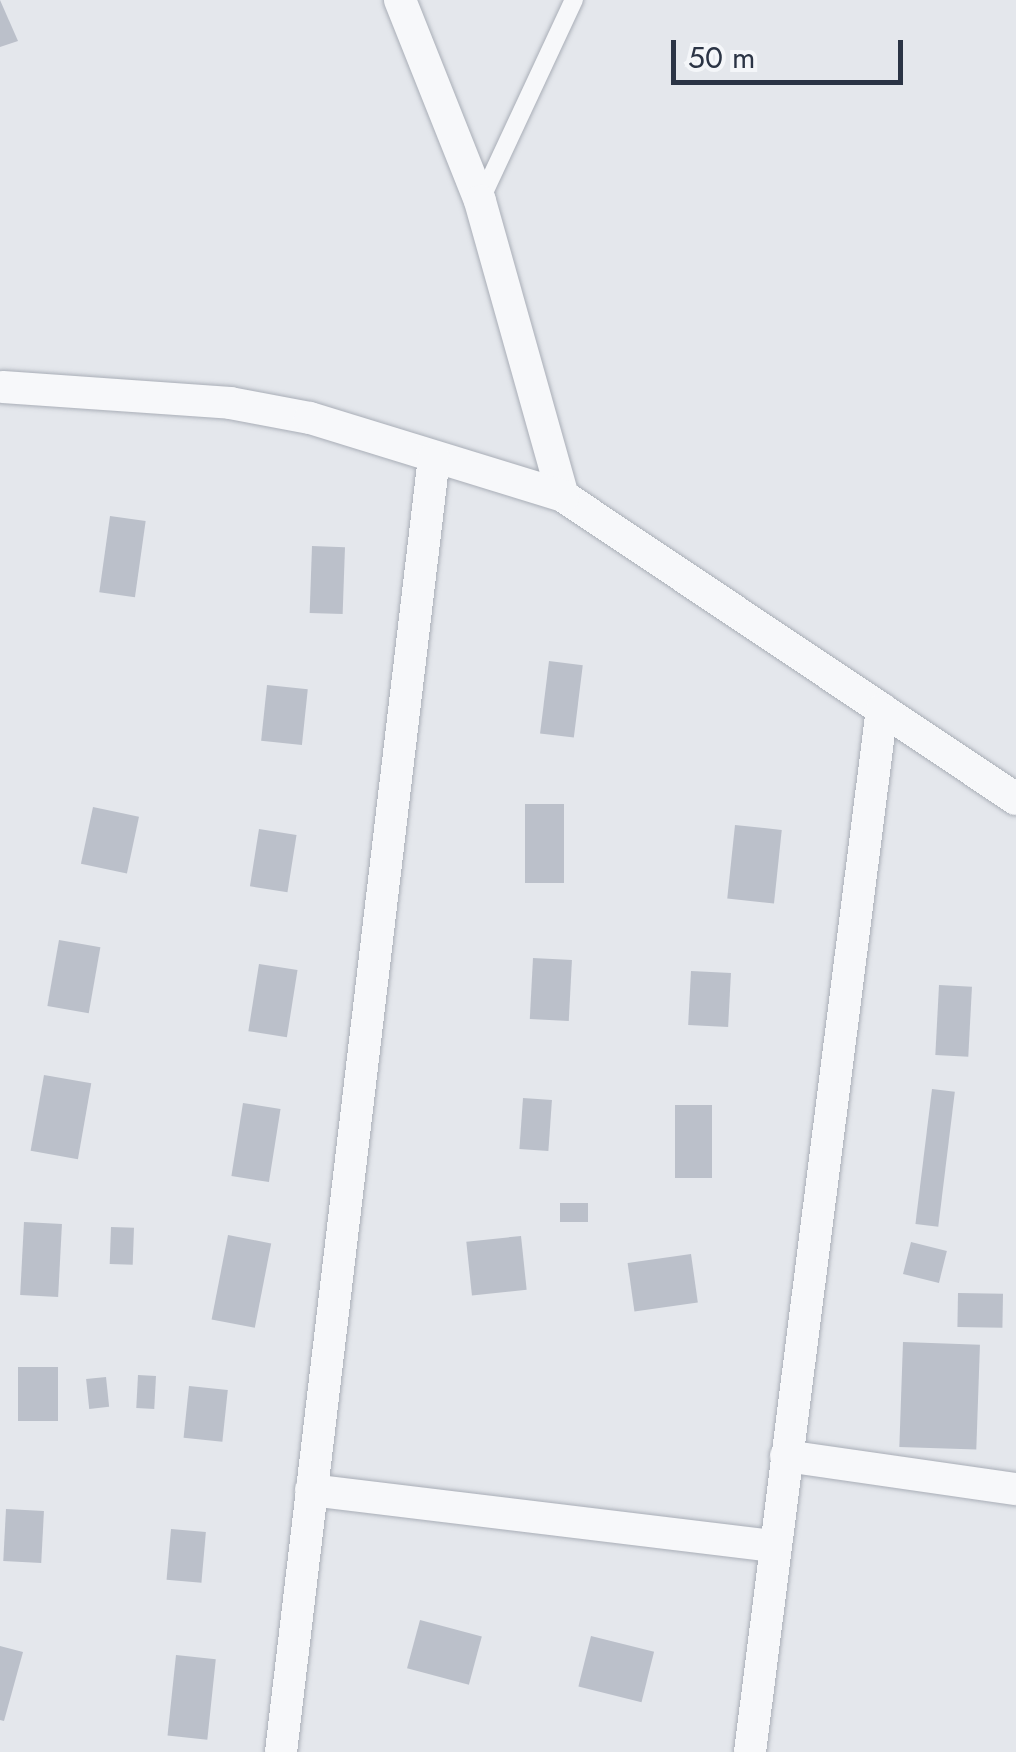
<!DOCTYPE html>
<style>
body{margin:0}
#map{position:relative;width:1016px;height:1752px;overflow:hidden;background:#e4e7ec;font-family:Jost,sans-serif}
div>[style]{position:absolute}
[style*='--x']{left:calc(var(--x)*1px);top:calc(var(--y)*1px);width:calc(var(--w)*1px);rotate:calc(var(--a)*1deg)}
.building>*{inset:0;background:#bbc0ca;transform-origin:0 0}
.roads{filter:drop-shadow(0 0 2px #a9aeb7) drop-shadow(0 0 2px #a9aeb7)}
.lane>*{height:18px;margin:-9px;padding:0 9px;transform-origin:9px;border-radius:9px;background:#f7f8fa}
.street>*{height:32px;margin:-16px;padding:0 16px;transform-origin:16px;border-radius:16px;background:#f7f8fa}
span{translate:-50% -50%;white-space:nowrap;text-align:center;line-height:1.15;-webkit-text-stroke:8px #f4f6f9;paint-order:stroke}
.scale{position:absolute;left:671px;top:40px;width:232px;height:45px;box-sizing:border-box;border:5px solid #2b3445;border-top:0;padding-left:12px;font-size:30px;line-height:35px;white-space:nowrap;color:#2b3445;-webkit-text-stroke:8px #f4f6f9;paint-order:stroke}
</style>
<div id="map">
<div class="building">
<i style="clip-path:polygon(0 0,18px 41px,0 47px)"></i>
<i style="left:110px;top:516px;width:36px;height:77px;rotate:8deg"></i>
<i style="left:312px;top:546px;width:33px;height:67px;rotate:2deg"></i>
<i style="left:549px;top:661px;width:34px;height:73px;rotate:7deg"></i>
<i style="left:267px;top:685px;width:41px;height:56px;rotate:6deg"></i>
<i style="left:525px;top:804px;width:39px;height:79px"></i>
<i style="left:93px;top:807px;width:47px;height:58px;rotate:12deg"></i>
<i style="left:735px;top:825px;width:47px;height:74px;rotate:6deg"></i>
<i style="left:259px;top:829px;width:38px;height:58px;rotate:9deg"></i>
<i style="left:59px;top:940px;width:42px;height:67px;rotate:10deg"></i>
<i style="left:533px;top:958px;width:39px;height:61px;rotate:3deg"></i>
<i style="left:259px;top:964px;width:39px;height:68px;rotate:9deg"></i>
<i style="left:691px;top:971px;width:40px;height:54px;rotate:3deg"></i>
<i style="left:939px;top:985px;width:33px;height:70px;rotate:3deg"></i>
<i style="left:44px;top:1075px;width:48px;height:77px;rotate:10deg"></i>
<i style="left:932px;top:1089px;width:23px;height:136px;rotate:7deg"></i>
<i style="left:523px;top:1098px;width:29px;height:51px;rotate:4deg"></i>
<i style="left:243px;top:1103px;width:38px;height:74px;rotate:9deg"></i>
<i style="left:675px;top:1105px;width:37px;height:73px"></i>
<i style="left:560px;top:1203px;width:28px;height:19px"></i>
<i style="left:24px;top:1222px;width:38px;height:73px;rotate:3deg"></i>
<i style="left:111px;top:1227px;width:23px;height:37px;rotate:2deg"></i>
<i style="left:228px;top:1235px;width:44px;height:86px;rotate:11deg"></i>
<i style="left:521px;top:1236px;width:54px;height:55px;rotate:84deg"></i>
<i style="left:911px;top:1242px;width:37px;height:33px;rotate:14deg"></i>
<i style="left:691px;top:1254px;width:49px;height:64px;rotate:82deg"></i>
<i style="left:958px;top:1293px;width:45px;height:34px;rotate:1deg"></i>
<i style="left:903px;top:1342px;width:77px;height:105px;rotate:2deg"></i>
<i style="left:18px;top:1367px;width:40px;height:54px"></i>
<i style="left:138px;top:1375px;width:18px;height:33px;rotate:3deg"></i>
<i style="left:106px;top:1377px;width:30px;height:20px;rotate:84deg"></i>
<i style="left:189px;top:1386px;width:39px;height:52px;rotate:6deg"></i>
<i style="left:6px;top:1509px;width:38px;height:52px;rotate:3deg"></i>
<i style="left:171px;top:1529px;width:35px;height:51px;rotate:5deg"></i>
<i style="left:420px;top:1620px;width:64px;height:50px;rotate:15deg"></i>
<i style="left:591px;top:1636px;width:65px;height:52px;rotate:14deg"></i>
<i style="clip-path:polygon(0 1646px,23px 1652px,4px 1721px,0 1720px)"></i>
<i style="left:176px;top:1655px;width:40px;height:81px;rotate:6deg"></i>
</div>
<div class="roads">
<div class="lane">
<i style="--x:481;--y:199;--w:220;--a:-65"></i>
</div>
<div class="street">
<i style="--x:400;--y:0;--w:216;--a:68.3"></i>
<i style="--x:480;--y:201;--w:306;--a:74.3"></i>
<i style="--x:563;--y:496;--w:545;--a:33.78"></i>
<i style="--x:3;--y:387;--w:228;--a:4"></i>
<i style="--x:230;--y:403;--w:81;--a:10.6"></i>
<i style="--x:310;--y:418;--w:265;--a:17.1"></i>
<i style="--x:786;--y:1456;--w:232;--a:8.2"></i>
<i style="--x:311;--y:1490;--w:467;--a:6.9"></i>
<i style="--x:281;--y:1752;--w:1303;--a:-83.26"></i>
<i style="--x:750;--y:1752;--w:1051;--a:-82.79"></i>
</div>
</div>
<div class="scale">50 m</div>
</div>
